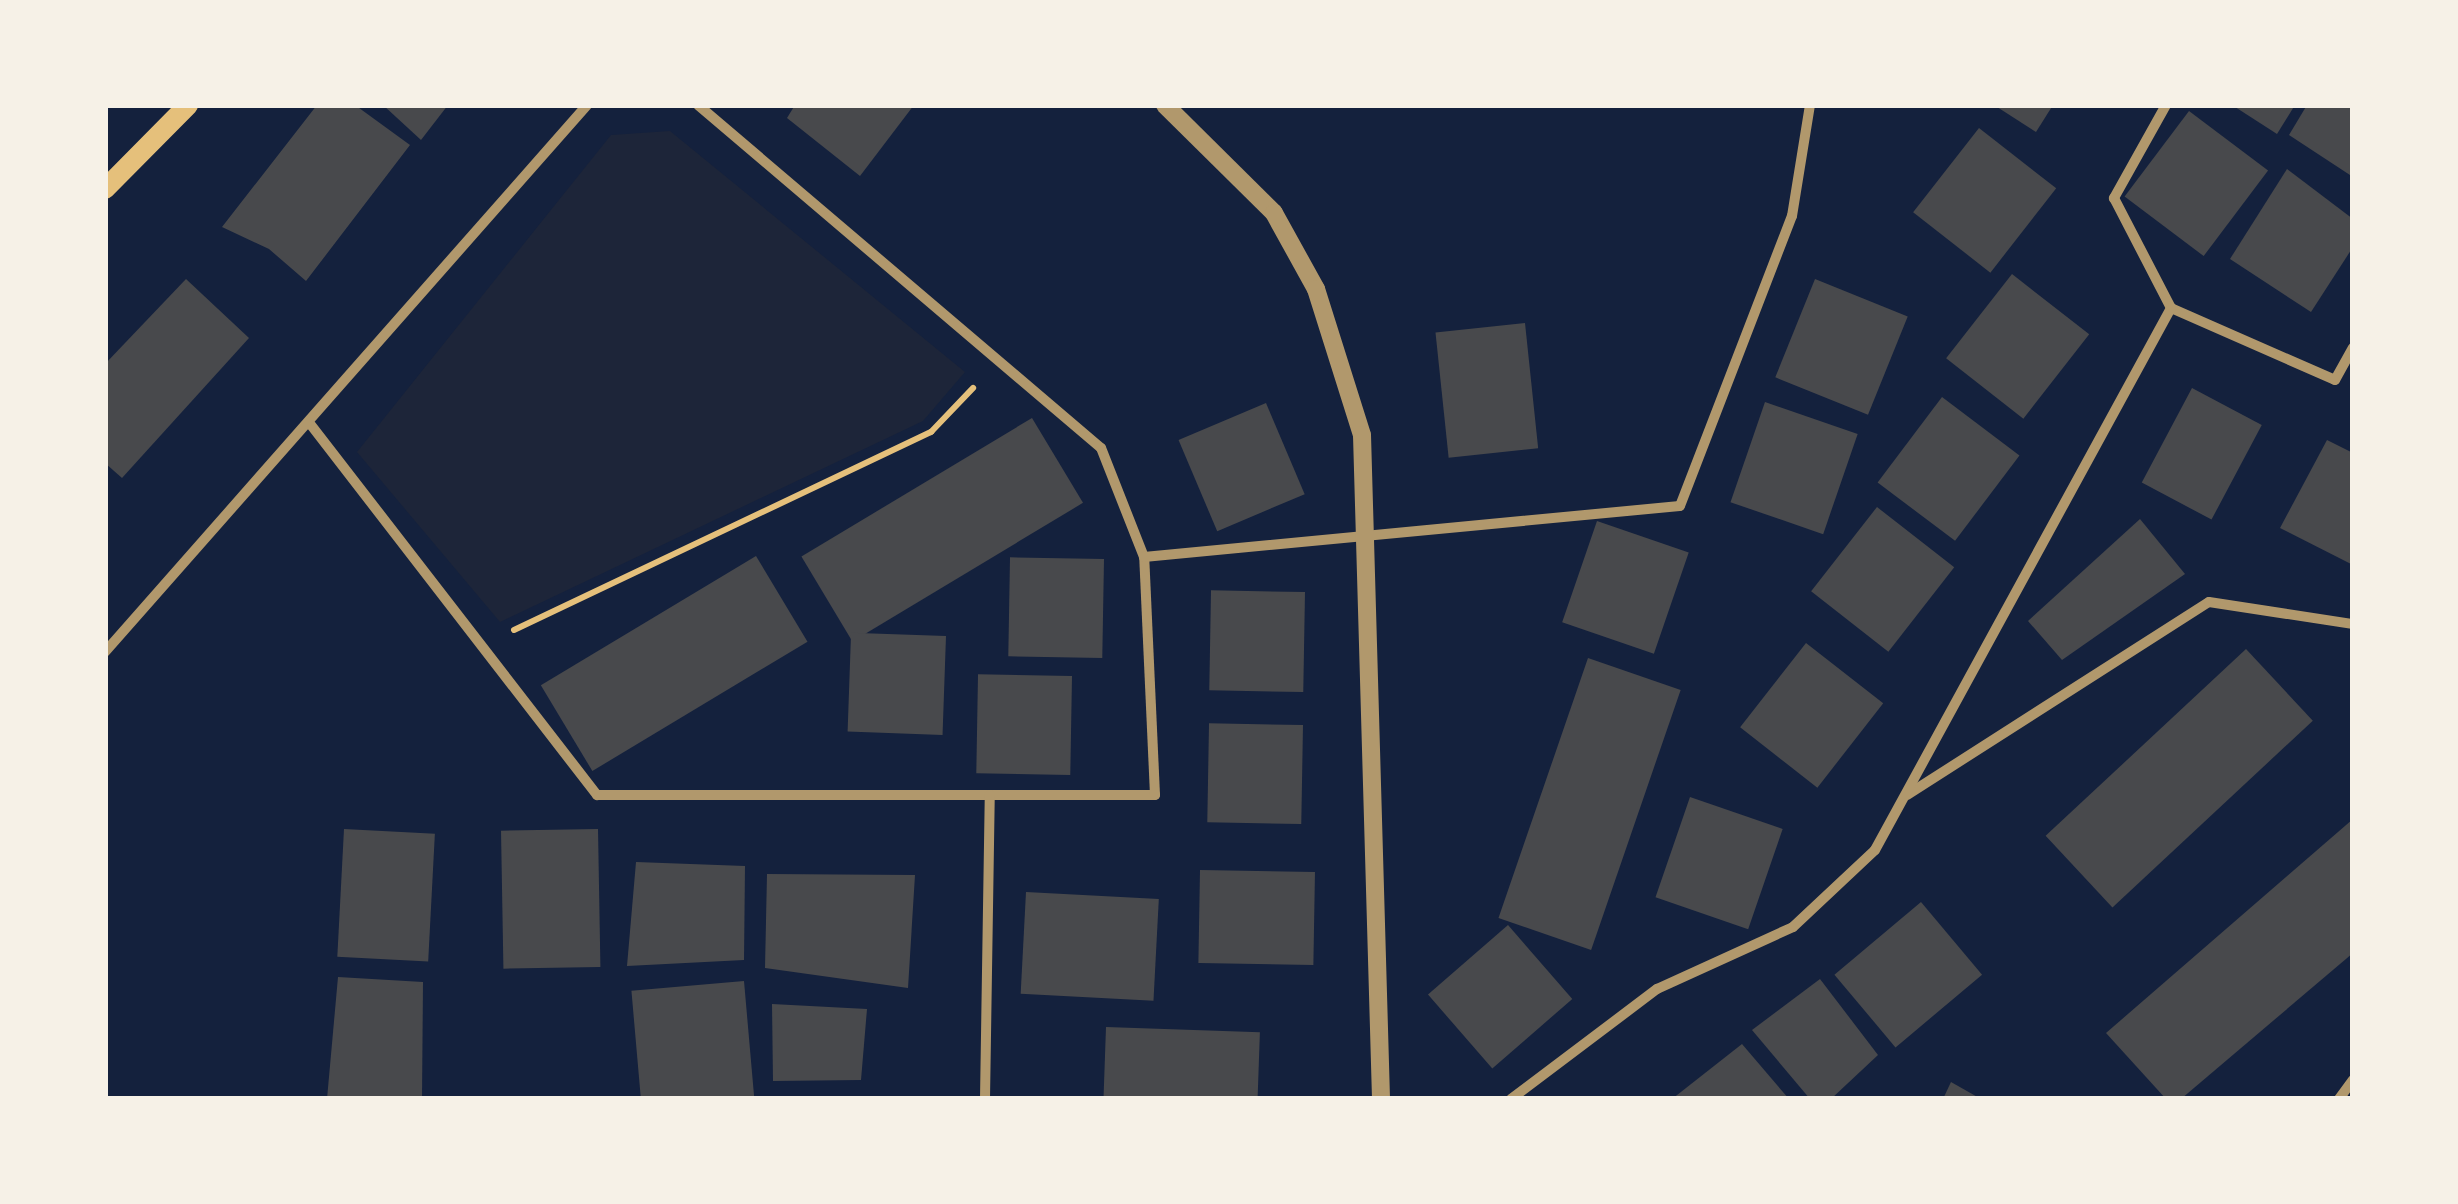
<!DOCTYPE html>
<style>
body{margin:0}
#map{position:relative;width:2458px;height:1204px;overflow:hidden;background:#14213d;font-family:Poppins,sans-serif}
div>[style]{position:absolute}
.green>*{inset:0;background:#1d2539}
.building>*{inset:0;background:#48494c;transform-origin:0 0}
.path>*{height:6px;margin:-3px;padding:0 3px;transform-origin:3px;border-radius:3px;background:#e5c07b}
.minor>*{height:10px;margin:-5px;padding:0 5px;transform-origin:5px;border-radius:5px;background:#b1986c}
.tertiary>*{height:18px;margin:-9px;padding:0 9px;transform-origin:9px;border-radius:9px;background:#b1986c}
.secondary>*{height:20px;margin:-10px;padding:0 10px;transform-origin:10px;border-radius:10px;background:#e5c07b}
span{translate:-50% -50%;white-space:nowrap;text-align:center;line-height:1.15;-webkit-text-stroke:10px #f6f1e7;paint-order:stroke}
.frame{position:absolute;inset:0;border:108px solid #f6f1e7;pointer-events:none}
</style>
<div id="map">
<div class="green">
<i style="clip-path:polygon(670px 131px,965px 372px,923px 421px,500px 622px,357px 452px,611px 135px)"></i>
</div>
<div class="building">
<i style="clip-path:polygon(317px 105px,355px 105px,410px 145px,306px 281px,269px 249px,222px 227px)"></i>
<i style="clip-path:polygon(383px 105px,448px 105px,421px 140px)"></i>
<i style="clip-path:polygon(795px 105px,914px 105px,860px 176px,787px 118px)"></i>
<i style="clip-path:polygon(1994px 105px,2053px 105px,2036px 132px)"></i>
<i style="clip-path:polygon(2232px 105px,2295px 105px,2277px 134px)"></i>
<i style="clip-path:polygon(2307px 105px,2353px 105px,2353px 177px,2289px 135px)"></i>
<i style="left:2189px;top:111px;width:99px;height:107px;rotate:37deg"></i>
<i style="left:1979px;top:128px;width:98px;height:107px;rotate:38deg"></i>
<i style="clip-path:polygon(2287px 169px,2353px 219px,2353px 247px,2311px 312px,2230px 259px)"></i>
<i style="left:2012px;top:274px;width:98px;height:107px;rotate:38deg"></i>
<i style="clip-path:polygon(186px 279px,249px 338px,122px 478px,105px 463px,105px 364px)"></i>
<i style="left:1815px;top:279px;width:100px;height:106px;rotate:22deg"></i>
<i style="left:1525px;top:323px;width:126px;height:90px;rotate:84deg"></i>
<i style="left:2192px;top:388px;width:79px;height:107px;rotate:28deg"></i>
<i style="left:1942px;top:397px;width:97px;height:107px;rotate:37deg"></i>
<i style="left:1765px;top:402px;width:98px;height:106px;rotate:19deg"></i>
<i style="left:1266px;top:403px;width:99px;height:95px;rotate:67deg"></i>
<i style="left:1032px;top:418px;width:99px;height:269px;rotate:59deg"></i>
<i style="clip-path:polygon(2327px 440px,2353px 453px,2353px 565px,2280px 528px)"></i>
<i style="left:1877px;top:507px;width:98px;height:107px;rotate:38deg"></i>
<i style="clip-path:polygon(2140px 519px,2185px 574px,2062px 660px,2028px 621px)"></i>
<i style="left:1597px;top:521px;width:97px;height:107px;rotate:19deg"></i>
<i style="left:756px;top:556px;width:100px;height:251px;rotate:59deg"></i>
<i style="left:1104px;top:559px;width:99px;height:94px;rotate:91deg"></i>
<i style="left:1305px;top:592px;width:100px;height:94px;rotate:91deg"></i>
<i style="left:946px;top:636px;width:99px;height:95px;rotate:92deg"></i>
<i style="left:1806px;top:643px;width:98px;height:107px;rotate:38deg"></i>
<i style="left:2246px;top:649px;width:98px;height:274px;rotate:47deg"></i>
<i style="left:1588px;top:658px;width:98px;height:275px;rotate:19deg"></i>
<i style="left:1072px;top:676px;width:99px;height:94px;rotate:91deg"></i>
<i style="left:1303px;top:725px;width:99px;height:94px;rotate:91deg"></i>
<i style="left:1690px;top:797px;width:98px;height:106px;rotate:19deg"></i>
<i style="clip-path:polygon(2353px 819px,2353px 953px,2181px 1099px,2166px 1099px,2106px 1033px)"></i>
<i style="left:344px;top:829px;width:91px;height:128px;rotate:3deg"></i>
<i style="left:598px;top:829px;width:138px;height:97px;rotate:89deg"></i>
<i style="clip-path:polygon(636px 862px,745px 866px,744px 960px,627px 966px)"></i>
<i style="left:1200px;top:870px;width:115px;height:93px;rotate:1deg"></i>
<i style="clip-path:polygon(767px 874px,915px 875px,908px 988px,765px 968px)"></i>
<i style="left:1026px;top:892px;width:133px;height:102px;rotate:3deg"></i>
<i style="left:1921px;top:902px;width:95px;height:113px;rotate:50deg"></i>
<i style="left:1508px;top:925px;width:98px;height:106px;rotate:49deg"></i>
<i style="clip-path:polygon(338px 977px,423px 982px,422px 1098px,327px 1099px)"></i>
<i style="clip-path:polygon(1820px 979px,1878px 1055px,1831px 1099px,1810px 1099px,1752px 1030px)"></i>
<i style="left:744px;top:981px;width:119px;height:113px;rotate:85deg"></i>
<i style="clip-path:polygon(772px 1004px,867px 1009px,861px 1080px,773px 1081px)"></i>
<i style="left:1106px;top:1027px;width:154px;height:72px;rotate:2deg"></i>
<i style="clip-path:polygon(1742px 1044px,1789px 1099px,1672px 1099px)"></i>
<i style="clip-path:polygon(1951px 1082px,1981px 1099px,1943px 1099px)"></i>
</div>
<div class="path">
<i style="left:514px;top:630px;width:462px;rotate:-25.4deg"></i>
<i style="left:931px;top:432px;width:61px;rotate:-46.3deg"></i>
</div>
<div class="minor">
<i style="left:2166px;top:105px;width:107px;rotate:119.2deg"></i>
<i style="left:2114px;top:198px;width:124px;rotate:62.6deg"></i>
<i style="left:2171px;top:308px;width:179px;rotate:23.7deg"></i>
<i style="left:2335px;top:380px;width:37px;rotate:-61deg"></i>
<i style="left:311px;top:425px;width:468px;rotate:52.3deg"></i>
<i style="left:597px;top:795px;width:558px"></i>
<i style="left:1155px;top:795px;width:238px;rotate:-92.6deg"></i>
<i style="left:1144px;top:557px;width:117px;rotate:-111.5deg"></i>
<i style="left:1101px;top:448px;width:529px;rotate:-139.6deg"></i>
<i style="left:1144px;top:557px;width:538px;rotate:-5.44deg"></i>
<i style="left:1680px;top:506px;width:311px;rotate:-68.9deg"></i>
<i style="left:1792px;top:216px;width:112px;rotate:-80.8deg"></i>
<i style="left:105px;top:652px;width:729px;rotate:-48.61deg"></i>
<i style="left:1907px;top:795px;width:358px;rotate:-32.6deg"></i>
<i style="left:2209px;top:602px;width:146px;rotate:8.7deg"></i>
<i style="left:985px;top:1099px;width:304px;rotate:-89.1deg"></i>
<i style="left:1511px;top:1099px;width:183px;rotate:-37deg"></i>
<i style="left:1657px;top:989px;width:149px;rotate:-24.5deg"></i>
<i style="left:1793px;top:927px;width:112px;rotate:-43.2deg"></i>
<i style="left:1875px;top:850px;width:618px;rotate:-61.36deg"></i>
<i style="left:2339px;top:1099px;width:24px;rotate:-54deg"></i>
</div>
<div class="tertiary">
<i style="left:1165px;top:105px;width:153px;rotate:44.7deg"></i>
<i style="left:1274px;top:213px;width:87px;rotate:61.1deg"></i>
<i style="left:1316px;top:289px;width:153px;rotate:72.5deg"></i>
<i style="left:1362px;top:435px;width:664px;rotate:88.36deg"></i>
</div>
<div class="secondary">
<i style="left:105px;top:189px;width:118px;rotate:-45.3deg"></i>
</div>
<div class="frame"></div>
</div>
